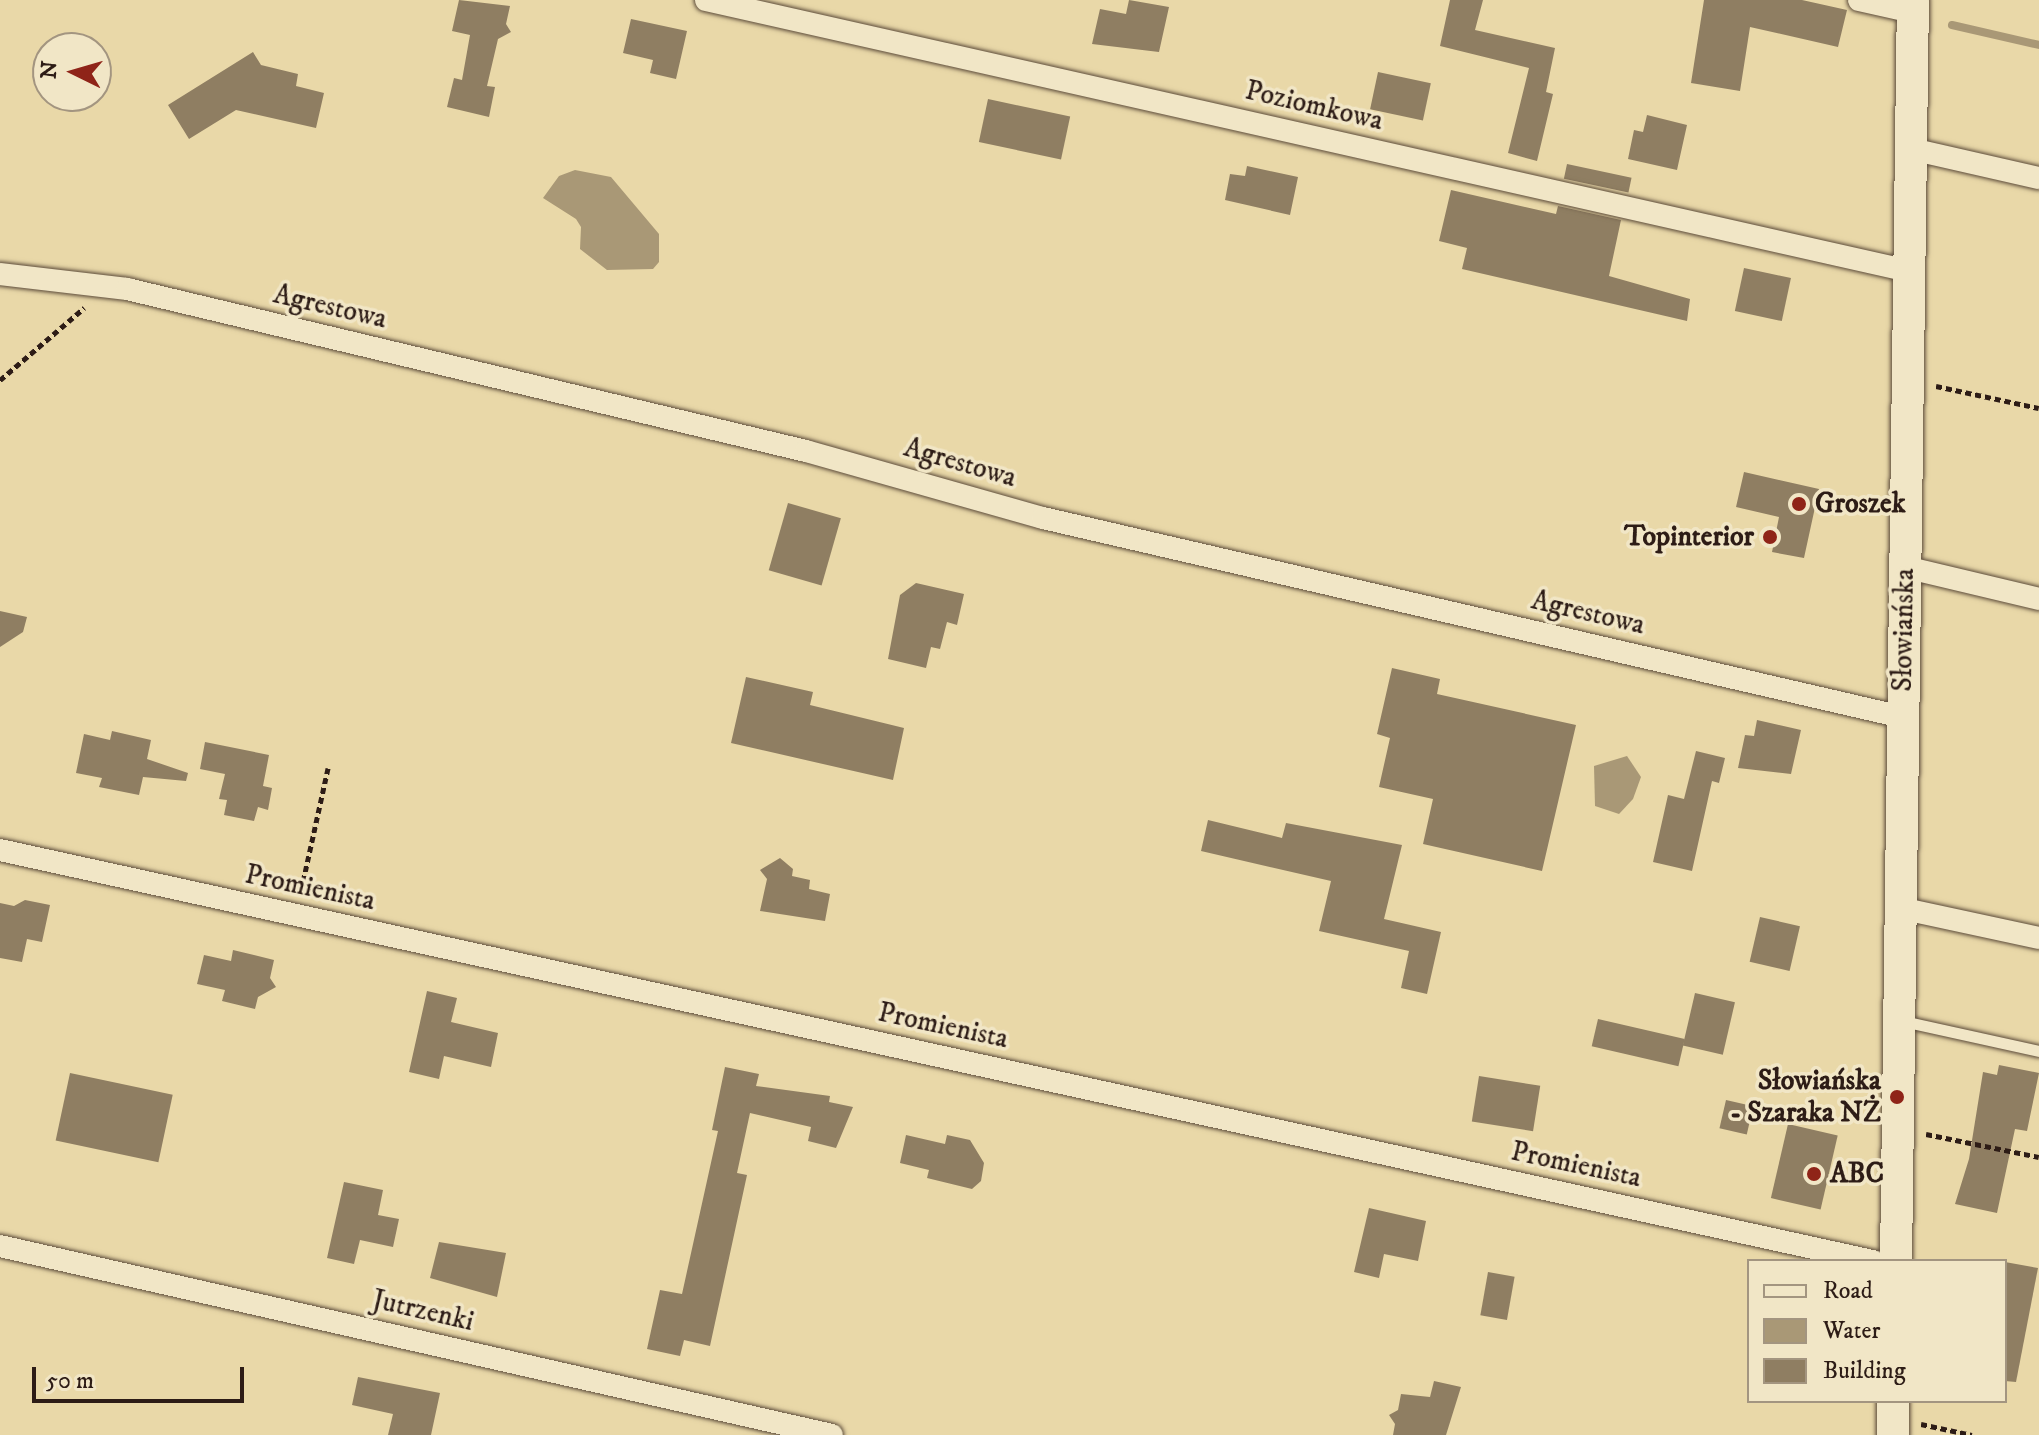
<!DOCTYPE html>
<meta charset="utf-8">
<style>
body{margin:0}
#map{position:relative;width:2039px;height:1435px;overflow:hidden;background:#e9d8a8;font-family:"IM FELL DW Pica",serif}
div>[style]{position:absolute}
.water>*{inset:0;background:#a99876}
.stream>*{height:8px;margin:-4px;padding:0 4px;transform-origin:4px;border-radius:4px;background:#a99876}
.building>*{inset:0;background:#8f7e62;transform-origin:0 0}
.path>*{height:5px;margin-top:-2.5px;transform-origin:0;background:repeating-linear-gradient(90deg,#2d1c16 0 6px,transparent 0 10px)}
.roads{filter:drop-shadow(0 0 2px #5c4b3a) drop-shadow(0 0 2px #5c4b3a)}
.lane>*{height:11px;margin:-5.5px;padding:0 5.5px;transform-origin:5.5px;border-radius:5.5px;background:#f1e6c6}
.street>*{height:22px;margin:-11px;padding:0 11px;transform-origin:11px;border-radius:11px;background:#f1e6c6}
.secondary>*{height:32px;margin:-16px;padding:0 16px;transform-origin:16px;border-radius:16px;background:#f1e6c6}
.dots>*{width:22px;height:22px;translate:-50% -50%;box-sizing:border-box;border:4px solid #f1e6c6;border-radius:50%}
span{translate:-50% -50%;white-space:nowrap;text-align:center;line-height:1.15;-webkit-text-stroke:7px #f1e6c6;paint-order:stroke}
.street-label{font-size:28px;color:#2d1c16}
.poi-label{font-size:28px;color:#2d1c16;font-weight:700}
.left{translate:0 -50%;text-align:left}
.right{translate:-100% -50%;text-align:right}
.legend{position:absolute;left:1747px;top:1259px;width:260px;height:144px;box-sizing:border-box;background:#f1e6c6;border:2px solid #a39580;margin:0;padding:10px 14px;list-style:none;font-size:24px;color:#2d1c16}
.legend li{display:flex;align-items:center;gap:16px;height:40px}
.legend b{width:40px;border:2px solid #a39580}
.north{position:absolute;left:32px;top:32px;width:80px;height:80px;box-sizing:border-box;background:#f1e6c6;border:2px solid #a39580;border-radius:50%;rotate:275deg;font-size:22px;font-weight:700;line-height:32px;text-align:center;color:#2d1c16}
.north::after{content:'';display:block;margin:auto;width:28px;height:36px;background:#8f2418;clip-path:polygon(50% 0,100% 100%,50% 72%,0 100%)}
.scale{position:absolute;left:32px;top:1367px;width:212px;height:36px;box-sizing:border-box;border:4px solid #2d1c16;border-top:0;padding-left:10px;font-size:24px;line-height:28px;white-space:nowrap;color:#2d1c16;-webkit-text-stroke:6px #f1e6c6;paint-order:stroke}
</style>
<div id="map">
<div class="water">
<i style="clip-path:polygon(575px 170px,611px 177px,659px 234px,659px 262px,653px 269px,607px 270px,580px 249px,581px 227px,576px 219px,543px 198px,559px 176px)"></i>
<i style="clip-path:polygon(1627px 756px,1641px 777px,1633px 799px,1619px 814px,1595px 806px,1594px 766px)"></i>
</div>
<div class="stream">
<i style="left:1952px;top:25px;width:89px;rotate:12.9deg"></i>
</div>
<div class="building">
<i style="clip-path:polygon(459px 0,510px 6px,506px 24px,511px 32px,498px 39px,487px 86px,495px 87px,489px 117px,447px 107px,454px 78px,462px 80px,470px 35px,452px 31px)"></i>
<i style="clip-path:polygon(1129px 0,1169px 7px,1159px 52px,1092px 44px,1100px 9px,1126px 14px)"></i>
<i style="clip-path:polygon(1450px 0,1483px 0,1475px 30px,1555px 48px,1546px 92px,1553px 94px,1537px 161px,1508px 153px,1529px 68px,1440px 46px)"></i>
<i style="clip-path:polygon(1704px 0,1802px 0,1847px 10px,1838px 47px,1750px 27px,1740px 91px,1691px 83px)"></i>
<i style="clip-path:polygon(631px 19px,687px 31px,676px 79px,650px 73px,653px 60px,623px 53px)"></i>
<i style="clip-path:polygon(253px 52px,261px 65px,298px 74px,296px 86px,324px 93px,316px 128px,236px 110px,189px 139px,168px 105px)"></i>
<i style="left:1378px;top:72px;width:54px;height:38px;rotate:12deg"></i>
<i style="left:988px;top:99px;width:84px;height:44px;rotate:12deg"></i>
<i style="clip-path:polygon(1647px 115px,1687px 125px,1677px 170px,1628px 159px,1634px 130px,1643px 132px)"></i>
<i style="left:1567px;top:164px;width:66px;height:15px;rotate:12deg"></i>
<i style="clip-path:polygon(1247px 166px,1298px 177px,1290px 215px,1225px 200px,1230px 174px,1245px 176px)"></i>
<i style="clip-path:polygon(1451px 190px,1556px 214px,1558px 206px,1621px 220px,1609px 276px,1690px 299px,1687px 321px,1462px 269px,1467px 248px,1439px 241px)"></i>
<i style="left:1744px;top:268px;width:48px;height:44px;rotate:12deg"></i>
<i style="clip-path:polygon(1744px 472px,1819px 489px,1804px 558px,1772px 552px,1779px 517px,1736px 507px)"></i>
<i style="left:788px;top:503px;width:55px;height:70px;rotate:16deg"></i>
<i style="clip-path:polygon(916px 583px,964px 594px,957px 625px,947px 622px,940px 649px,931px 647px,926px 668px,888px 659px,900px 595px)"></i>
<i style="clip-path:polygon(0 611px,27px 617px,23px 632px,0 647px)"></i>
<i style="clip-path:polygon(1392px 668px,1440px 679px,1437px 694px,1576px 725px,1542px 871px,1423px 844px,1433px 799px,1379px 787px,1390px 738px,1377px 734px)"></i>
<i style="clip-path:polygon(746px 677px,813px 692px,810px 705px,904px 728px,893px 780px,731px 743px)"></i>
<i style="clip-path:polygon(1757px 720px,1801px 730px,1791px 774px,1738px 768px,1745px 735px,1754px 736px)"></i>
<i style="clip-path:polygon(112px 731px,151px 740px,147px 759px,188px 773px,186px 781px,143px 777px,139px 795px,99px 787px,102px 778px,76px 773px,84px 734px,110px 740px)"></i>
<i style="clip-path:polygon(205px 742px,269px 755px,263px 786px,272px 788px,268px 810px,258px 807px,254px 821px,224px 815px,227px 800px,219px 799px,225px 774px,200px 769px)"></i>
<i style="clip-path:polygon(1696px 751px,1725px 758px,1719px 783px,1712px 781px,1692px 871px,1653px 862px,1668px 795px,1684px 799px)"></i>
<i style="clip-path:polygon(1208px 820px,1282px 838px,1286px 823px,1402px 845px,1384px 919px,1441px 932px,1427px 994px,1401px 988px,1409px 951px,1319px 931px,1331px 881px,1201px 851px)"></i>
<i style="clip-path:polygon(780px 858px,793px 869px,792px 876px,810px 880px,809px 889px,830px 894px,825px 921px,760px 911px,767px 879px,760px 870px)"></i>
<i style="clip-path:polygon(25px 900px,50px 905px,42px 942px,27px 939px,22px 962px,0 958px,0 903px,14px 906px)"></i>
<i style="left:1760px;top:917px;width:41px;height:46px;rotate:13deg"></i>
<i style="clip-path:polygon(233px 950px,274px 960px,270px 978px,276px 987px,258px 997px,255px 1009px,222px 1001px,225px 990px,197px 984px,204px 955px,231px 961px)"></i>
<i style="clip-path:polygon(427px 991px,457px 998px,451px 1022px,498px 1033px,491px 1067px,444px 1056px,439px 1079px,409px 1072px)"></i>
<i style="left:1695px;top:993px;width:41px;height:54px;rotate:13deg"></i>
<i style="left:1598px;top:1019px;width:89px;height:28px;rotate:13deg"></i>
<i style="clip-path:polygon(1999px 1065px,2039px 1073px,2027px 1131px,2015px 1129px,1997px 1213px,1955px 1204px,1969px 1159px,1983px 1072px,1997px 1075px)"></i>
<i style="clip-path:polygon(725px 1067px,759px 1074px,756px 1086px,830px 1096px,829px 1102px,853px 1107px,836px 1148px,808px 1141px,811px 1127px,750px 1113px,737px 1173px,747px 1175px,710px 1346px,684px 1340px,680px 1356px,647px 1349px,660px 1290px,682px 1294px,718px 1131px,712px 1130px)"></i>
<i style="left:70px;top:1073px;width:105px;height:69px;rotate:12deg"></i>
<i style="left:1479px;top:1076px;width:62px;height:46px;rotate:9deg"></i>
<i style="left:1726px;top:1100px;width:28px;height:29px;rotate:13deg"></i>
<i style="left:1788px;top:1124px;width:51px;height:76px;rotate:13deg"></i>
<i style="clip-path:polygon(906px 1135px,945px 1144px,947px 1135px,970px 1140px,984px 1163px,981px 1181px,972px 1189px,927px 1178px,929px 1170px,900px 1163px)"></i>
<i style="clip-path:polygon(344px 1182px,383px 1190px,378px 1215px,399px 1219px,393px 1247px,360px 1240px,354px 1264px,327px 1258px)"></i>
<i style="clip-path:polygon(1369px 1208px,1426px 1221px,1418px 1261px,1384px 1254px,1379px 1278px,1354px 1272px)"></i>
<i style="clip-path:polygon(439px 1242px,506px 1253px,497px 1297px,430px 1278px)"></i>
<i style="clip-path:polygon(2005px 1262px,2038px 1268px,2016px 1382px,2005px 1381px)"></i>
<i style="left:1488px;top:1272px;width:27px;height:44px;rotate:10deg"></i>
<i style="clip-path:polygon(358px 1377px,440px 1393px,431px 1435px,388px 1435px,393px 1414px,352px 1405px)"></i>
<i style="clip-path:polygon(1434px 1381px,1461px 1387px,1446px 1435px,1393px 1435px,1395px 1424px,1389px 1415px,1398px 1410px,1401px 1394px,1430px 1397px)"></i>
</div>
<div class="path">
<i style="left:0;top:380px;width:111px;rotate:-40.6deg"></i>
<i style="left:1936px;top:386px;width:105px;rotate:12.1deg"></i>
<i style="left:301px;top:891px;width:126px;rotate:-77.6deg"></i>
<i style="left:1926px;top:1134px;width:115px;rotate:11.5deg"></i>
<i style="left:1921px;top:1424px;width:52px;rotate:12.2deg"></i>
</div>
<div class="roads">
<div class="lane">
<i style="left:1903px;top:1021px;width:139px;rotate:12.4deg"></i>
</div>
<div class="street">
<i style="left:706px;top:0;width:1233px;rotate:12.7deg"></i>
<i style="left:1859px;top:0;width:55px;rotate:12.5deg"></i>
<i style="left:1911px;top:149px;width:131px;rotate:12.8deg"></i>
<i style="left:0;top:274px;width:128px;rotate:6.7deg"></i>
<i style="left:127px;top:289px;width:698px;rotate:13.42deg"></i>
<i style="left:806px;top:451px;width:246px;rotate:15.8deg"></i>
<i style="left:1043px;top:518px;width:882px;rotate:13.04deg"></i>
<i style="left:1905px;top:567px;width:138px;rotate:13.4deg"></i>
<i style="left:0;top:850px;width:1918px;rotate:12.38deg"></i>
<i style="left:1900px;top:908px;width:142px;rotate:12.2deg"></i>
<i style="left:0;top:1246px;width:853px;rotate:12.8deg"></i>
</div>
<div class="secondary">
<i style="left:1896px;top:1261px;width:1261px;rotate:-89.23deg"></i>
<i style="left:1893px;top:1435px;width:34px;rotate:-90deg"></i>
</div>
</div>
<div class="dots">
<i style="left:1799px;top:504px;background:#8f2418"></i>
<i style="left:1770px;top:537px;background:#8f2418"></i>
<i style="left:1897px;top:1097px;background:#8f2418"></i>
<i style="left:1814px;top:1174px;background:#8f2418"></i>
</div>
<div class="street-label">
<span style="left:1314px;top:106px;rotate:13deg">Poziomkowa</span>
<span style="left:330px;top:307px;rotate:13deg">Agrestowa</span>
<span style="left:960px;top:463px;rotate:16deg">Agrestowa</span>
<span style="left:1588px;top:613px;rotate:13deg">Agrestowa</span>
<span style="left:1904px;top:630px;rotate:-89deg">Słowiańska</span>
<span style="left:310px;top:888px;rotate:12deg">Promienista</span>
<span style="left:943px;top:1026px;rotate:12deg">Promienista</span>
<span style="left:1576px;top:1165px;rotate:12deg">Promienista</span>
<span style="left:423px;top:1311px;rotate:13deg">Jutrzenki</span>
</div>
<div class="poi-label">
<span class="left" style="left:1815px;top:504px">Groszek</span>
<span class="right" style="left:1754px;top:537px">Topinterior</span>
<span class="right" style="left:1881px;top:1097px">Słowiańska<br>- Szaraka NŻ</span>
<span class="left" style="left:1830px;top:1174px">ABC</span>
</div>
<ul class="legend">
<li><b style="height:10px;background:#f1e6c6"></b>Road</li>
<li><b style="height:22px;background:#a99876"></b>Water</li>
<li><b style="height:22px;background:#8f7e62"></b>Building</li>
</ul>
<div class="north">N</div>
<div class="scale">50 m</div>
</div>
